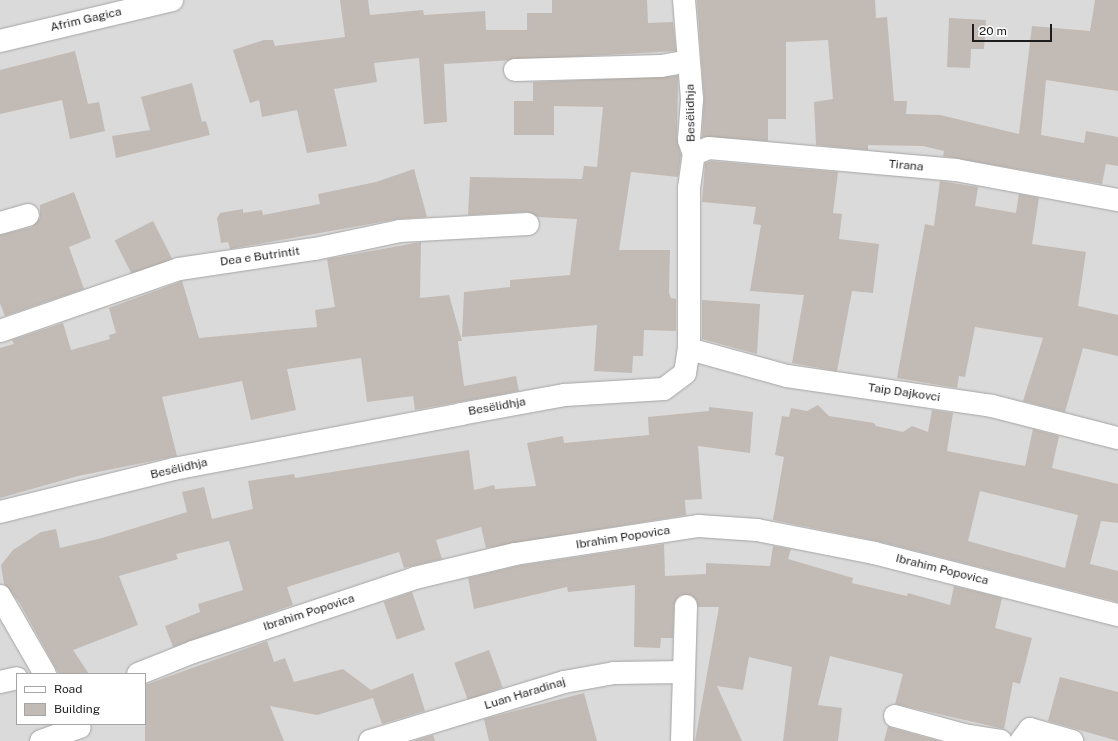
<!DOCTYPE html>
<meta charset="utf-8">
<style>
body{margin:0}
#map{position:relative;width:1118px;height:741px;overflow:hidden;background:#eeebe4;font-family:"Public Sans",sans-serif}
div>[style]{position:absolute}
.residential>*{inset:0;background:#dbdada}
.building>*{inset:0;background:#c2bab4;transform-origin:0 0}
.roads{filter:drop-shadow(0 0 1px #a4a4a4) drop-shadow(0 0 1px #a4a4a4)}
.minor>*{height:22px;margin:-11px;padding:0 11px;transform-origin:11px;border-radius:11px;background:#fff}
span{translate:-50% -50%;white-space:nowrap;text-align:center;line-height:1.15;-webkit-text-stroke:3px #fff;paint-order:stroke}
.street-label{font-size:12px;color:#1d1d1d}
.legend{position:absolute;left:16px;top:673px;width:130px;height:52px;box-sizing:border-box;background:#fff;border:1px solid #a5a5a5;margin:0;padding:5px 7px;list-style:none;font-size:12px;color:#1d1d1d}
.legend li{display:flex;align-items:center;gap:8px;height:20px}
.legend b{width:20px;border:1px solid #a5a5a5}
.scale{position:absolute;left:972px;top:24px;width:80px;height:18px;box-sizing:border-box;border:2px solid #1d1d1d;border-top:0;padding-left:5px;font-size:12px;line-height:14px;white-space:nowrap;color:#1d1d1d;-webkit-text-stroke:3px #fff;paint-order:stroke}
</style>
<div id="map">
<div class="residential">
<i style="clip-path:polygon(evenodd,0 0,1118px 0,1118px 741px,0 741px,0 0,17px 674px,145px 674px,145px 724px,17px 724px,17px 674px)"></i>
</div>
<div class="building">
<i style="clip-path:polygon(340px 0,368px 0,370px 15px,423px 10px,424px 15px,485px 11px,486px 30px,527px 30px,527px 13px,552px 13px,552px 0,647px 0,648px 23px,673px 22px,676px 51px,444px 64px,447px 122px,424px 124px,419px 58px,374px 63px,377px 82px,334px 89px,347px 146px,307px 153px,297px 110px,262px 117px,259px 100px,250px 103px,233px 50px,264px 40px,273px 40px,275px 46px,345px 37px)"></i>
<i style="clip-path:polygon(697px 0,875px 0,876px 18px,887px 17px,894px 101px,907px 101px,906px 114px,940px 115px,1019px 134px,1032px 26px,1090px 31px,1095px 0,1118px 0,1118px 91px,1046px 80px,1041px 135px,1084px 143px,1086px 131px,1118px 137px,1118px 166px,1106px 164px,1102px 184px,943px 156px,944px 151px,923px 146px,868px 145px,868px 150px,816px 145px,814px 102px,833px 99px,828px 40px,786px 42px,786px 119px,768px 119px,768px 141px,702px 137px,704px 98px)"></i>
<i style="clip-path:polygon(949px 18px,986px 20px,984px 49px,971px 49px,970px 68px,947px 67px)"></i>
<i style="clip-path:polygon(75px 51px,88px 104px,99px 102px,105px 131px,70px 139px,62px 100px,0 114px,0 70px)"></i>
<i style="clip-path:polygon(678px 76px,677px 139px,681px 155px,678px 177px,631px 172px,619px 250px,670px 250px,669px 293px,671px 298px,676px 299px,676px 331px,644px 330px,643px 356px,633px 356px,632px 373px,594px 371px,597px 325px,462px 337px,464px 292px,510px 287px,510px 280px,570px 275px,577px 219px,538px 217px,527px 212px,468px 215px,470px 177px,582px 179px,584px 166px,597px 167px,603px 107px,554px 106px,554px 135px,514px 135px,514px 101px,533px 101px,533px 82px)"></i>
<i style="clip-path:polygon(192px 83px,202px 122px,206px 121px,210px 135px,116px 158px,112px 136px,150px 130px,141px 97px)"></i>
<i style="clip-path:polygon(711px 161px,838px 172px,833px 213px,842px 214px,839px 239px,879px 244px,873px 293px,852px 291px,837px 371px,792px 363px,804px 295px,750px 291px,761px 225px,753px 224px,756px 207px,702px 202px,705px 163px)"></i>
<i style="clip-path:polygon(414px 169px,427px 217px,398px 219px,230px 249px,228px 242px,221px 243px,217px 218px,220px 213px,243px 209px,243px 213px,262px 210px,263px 215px,320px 204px,318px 194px,376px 182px)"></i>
<i style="clip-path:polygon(940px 181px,978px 187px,975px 206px,1016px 213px,1019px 194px,1039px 198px,1032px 244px,1086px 252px,1078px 306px,1118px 315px,1118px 356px,1083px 348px,1065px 412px,1023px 401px,1043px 338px,975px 327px,965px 377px,959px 376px,957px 388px,897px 378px,925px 224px,934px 226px)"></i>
<i style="clip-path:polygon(74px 192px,91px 238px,69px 247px,84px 289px,5px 316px,0 303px,0 235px,32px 227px,40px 218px,40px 205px)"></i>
<i style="left:153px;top:221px;width:42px;height:43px;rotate:63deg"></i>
<i style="clip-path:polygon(421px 242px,420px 298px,449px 295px,462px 341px,458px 341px,464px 386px,516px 376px,519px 391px,415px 410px,413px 396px,367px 402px,361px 358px,287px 369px,296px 410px,251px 420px,242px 381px,162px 397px,177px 456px,78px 476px,0 498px,0 348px,14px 344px,12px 340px,63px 323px,71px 350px,110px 339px,109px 335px,116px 333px,109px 308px,182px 281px,199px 338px,317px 327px,315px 310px,335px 307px,327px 259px)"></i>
<i style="clip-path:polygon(702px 300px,760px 304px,757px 354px,702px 339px)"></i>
<i style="clip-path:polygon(evenodd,818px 405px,829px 416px,874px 423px,876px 426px,903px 432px,912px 426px,928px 432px,932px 410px,953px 413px,947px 451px,1025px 466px,1033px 429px,1059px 436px,1052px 468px,1118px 484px,1118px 523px,1101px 521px,1090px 564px,1118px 571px,1118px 602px,877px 541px,773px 520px,784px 457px,775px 455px,782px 416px,789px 417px,791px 408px,807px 411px,818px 405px,980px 491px,1078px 515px,1065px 568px,968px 541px,980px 491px)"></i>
<i style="clip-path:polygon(709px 407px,753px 412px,750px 453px,698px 446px,702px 499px,685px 500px,686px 515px,486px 548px,481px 527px,436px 540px,442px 559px,404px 568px,399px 552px,287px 587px,293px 605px,173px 647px,165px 626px,200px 612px,198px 604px,243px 590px,229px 541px,176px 554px,178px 559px,119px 576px,138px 625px,73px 650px,89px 674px,59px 674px,19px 602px,4px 584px,1px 565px,13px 550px,41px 532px,56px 529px,60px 548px,102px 538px,187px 512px,182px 492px,204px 487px,212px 519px,253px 509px,248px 481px,294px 474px,295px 478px,469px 450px,474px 490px,494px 485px,495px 489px,536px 486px,527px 443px,563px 436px,564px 443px,649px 435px,648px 417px,709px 411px)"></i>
<i style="clip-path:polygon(664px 544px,665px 576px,706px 574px,706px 563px,770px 566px,773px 546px,791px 549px,788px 559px,853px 578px,852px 583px,907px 596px,908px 593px,950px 605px,954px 586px,1002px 598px,995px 628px,1032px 638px,1020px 684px,1013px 682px,1004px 729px,895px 704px,903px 674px,830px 656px,818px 705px,842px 708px,838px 741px,783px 741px,792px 667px,749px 657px,743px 690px,717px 686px,742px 741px,695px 741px,719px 607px,698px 607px,692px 595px,680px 595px,674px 605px,673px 638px,661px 638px,660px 648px,634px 647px,635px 585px,568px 592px,567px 587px,474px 609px,468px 578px,517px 566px)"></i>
<i style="left:412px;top:592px;width:40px;height:30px;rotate:71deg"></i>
<i style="clip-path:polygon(267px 641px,274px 662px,285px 658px,294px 682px,343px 669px,371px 690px,413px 673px,425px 711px,382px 724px,373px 698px,317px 715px,270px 706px,284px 741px,145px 741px,145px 685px)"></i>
<i style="left:489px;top:650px;width:40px;height:37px;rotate:70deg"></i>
<i style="clip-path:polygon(1060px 677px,1118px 692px,1118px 741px,1048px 721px)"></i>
<i style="clip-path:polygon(584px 693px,597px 741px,489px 741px,484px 719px)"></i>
<i style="clip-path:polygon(888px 726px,892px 728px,939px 741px,884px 741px)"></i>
<i style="clip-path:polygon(433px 735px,435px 741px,413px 741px)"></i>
</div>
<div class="roads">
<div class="minor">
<i style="left:0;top:41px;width:177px;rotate:-13.4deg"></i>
<i style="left:515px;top:70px;width:146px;rotate:-1.6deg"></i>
<i style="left:661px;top:66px;width:27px;rotate:-10deg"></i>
<i style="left:694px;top:154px;width:16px;rotate:-22deg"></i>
<i style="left:709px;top:148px;width:248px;rotate:5.1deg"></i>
<i style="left:956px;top:170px;width:165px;rotate:10.5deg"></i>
<i style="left:0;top:223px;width:29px;rotate:-16deg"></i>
<i style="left:0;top:331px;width:189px;rotate:-19.1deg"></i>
<i style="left:179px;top:269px;width:137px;rotate:-8.4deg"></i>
<i style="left:315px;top:249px;width:87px;rotate:-12deg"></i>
<i style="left:400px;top:231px;width:128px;rotate:-3.1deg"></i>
<i style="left:689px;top:349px;width:102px;rotate:15.4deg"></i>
<i style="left:787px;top:376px;width:207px;rotate:8.3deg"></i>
<i style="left:992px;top:406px;width:130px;rotate:14.3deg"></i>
<i style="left:0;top:512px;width:179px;rotate:-13.9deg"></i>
<i style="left:174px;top:469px;width:292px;rotate:-10.8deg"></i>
<i style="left:461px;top:414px;width:106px;rotate:-10.4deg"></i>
<i style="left:565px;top:395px;width:99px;rotate:-3.5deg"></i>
<i style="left:664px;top:389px;width:26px;rotate:-37deg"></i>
<i style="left:685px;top:373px;width:24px;rotate:-81deg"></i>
<i style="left:689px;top:349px;width:161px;rotate:-90deg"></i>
<i style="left:689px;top:188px;width:34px;rotate:-82deg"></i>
<i style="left:694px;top:154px;width:15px;rotate:-110deg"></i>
<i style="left:689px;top:140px;width:41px;rotate:-85.8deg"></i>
<i style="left:692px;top:99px;width:99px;rotate:-94.6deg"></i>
<i style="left:0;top:596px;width:90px;rotate:60deg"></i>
<i style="left:138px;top:674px;width:59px;rotate:-21.8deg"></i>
<i style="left:193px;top:652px;width:234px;rotate:-18.4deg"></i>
<i style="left:415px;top:578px;width:103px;rotate:-13.5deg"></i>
<i style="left:515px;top:554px;width:186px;rotate:-8.7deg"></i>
<i style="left:699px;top:526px;width:58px;rotate:3.9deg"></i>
<i style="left:757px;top:530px;width:119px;rotate:11.1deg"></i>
<i style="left:874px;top:553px;width:252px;rotate:14.3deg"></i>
<i style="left:0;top:682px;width:17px;rotate:-13deg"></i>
<i style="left:895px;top:716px;width:72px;rotate:15.4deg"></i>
<i style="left:964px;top:735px;width:37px;rotate:9deg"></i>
<i style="left:41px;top:741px;width:41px;rotate:-19.7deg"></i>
<i style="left:370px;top:741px;width:203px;rotate:-16.9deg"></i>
<i style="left:564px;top:682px;width:51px;rotate:-10.2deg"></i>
<i style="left:614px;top:673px;width:69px;rotate:-0.8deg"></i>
<i style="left:682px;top:741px;width:135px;rotate:-88.3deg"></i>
<i style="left:1021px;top:741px;width:15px;rotate:-53deg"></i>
<i style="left:1030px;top:729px;width:44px;rotate:15.9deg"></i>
</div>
</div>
<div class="street-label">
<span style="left:86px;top:20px;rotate:-13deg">Afrim Gagica</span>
<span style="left:691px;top:113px;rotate:-91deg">Besëlidhja</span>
<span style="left:906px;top:166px;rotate:5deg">Tirana</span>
<span style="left:260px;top:257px;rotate:-8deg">Dea e Butrintit</span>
<span style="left:904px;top:393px;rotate:8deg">Taip Dajkovci</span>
<span style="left:497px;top:407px;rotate:-10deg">Besëlidhja</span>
<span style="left:179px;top:469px;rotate:-13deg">Besëlidhja</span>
<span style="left:623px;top:538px;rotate:-9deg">Ibrahim Popovica</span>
<span style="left:942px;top:570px;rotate:14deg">Ibrahim Popovica</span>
<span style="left:309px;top:613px;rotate:-18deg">Ibrahim Popovica</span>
<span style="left:525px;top:694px;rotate:-17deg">Luan Haradinaj</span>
</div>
<ul class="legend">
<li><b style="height:5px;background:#fff"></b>Road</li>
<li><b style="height:11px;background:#c2bab4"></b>Building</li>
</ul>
<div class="scale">20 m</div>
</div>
